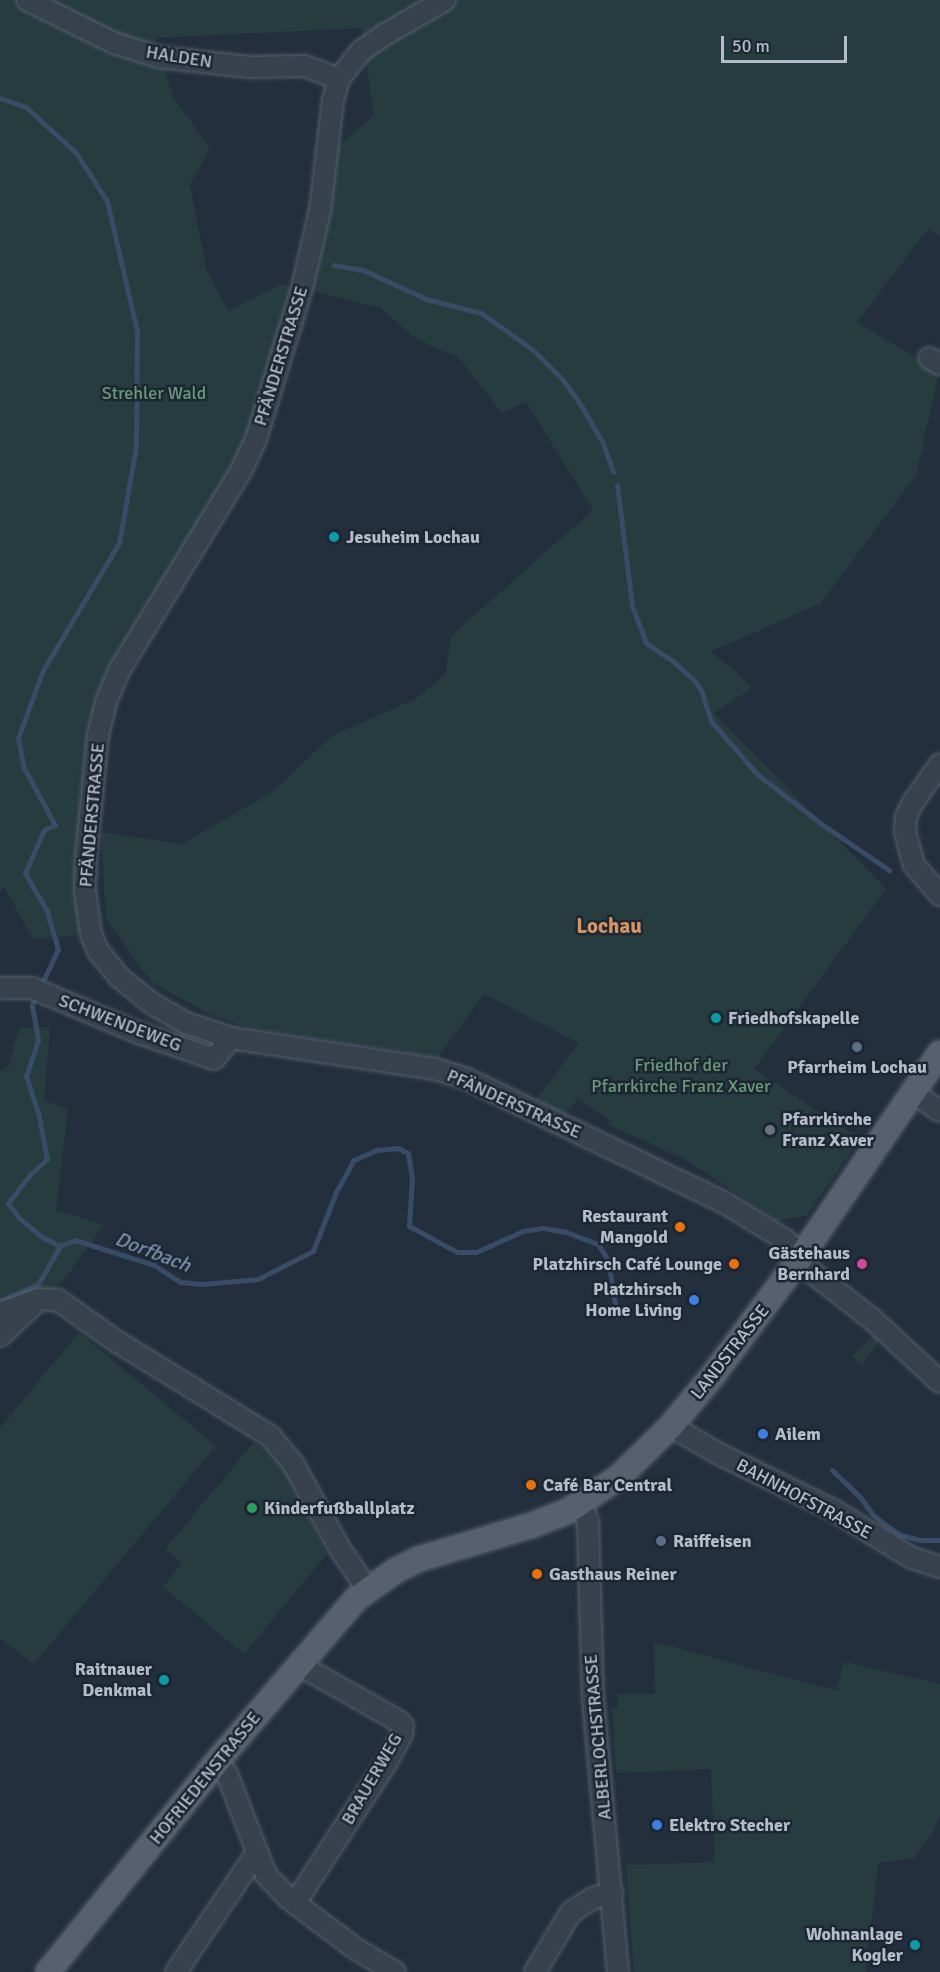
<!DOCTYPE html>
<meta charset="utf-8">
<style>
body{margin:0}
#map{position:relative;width:940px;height:1972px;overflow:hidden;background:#242f3e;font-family:Signika,sans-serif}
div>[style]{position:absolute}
.green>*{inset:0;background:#263c3f}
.stream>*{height:5px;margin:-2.5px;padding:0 2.5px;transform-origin:2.5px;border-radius:2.5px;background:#394c67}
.roads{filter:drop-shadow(0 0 2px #565f6c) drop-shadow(0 0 2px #565f6c)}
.minor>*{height:20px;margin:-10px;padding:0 10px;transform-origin:10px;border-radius:10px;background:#38414e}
.major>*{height:24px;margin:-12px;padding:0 12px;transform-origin:12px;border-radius:12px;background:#56606e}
.dots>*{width:16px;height:16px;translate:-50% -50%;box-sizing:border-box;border:3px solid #1d2633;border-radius:50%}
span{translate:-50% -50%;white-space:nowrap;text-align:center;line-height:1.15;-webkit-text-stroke:5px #1d2633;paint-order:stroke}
.street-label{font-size:18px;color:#b4bcc9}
.park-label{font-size:18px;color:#6b9a76}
.poi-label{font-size:18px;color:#b4bcc9;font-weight:700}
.left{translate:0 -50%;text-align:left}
.right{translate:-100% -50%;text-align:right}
.water-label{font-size:20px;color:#7c92b1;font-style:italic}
.quarter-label{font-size:21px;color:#d59563;font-weight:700}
.scale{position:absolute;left:721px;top:36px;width:126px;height:27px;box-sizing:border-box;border:3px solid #b4bcc9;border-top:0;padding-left:8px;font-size:18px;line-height:21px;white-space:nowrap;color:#b4bcc9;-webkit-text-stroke:4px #1d2633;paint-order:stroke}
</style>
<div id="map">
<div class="green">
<i style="clip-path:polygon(evenodd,0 0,940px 0,940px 237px,928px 229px,857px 322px,939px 372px,916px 475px,821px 603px,710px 652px,736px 671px,752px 688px,714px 713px,886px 889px,754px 1069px,860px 1139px,807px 1215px,778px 1221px,683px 1158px,608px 1125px,609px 1119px,577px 1099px,565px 1115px,536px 1099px,579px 1043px,484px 994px,438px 1057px,250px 1028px,211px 1015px,151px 982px,106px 919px,101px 832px,182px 844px,274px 791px,333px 735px,416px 699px,446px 673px,451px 636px,593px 510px,526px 402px,502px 413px,459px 358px,416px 339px,381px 308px,302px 288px,256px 439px,171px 583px,98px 735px,91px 934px,33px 939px,4px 887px,0 891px,0 0,361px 28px,374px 116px,328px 154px,302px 288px,280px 285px,228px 311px,207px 271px,190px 185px,210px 148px,173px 97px,155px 38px,361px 28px)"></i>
<i style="clip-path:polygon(50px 1027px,44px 1100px,68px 1109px,56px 1210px,104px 1225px,62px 1282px,0 1320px,0 1071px,9px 1066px,19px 1028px)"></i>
<i style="clip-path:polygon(878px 1330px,883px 1335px,862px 1365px,852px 1357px)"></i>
<i style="clip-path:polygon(79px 1332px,216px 1446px,33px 1665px,0 1638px,0 1428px)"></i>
<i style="clip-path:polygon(254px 1442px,284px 1466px,327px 1554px,244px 1654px,163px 1587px,182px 1563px,165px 1549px)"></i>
<i style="clip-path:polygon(654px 1642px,837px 1691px,844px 1662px,940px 1684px,940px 1815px,933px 1832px,915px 1858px,878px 1863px,866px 1972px,634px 1972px,626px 1865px,715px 1862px,711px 1769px,616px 1773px,612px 1709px,618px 1708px,618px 1694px,655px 1694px)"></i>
</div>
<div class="stream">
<i style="left:0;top:98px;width:28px;rotate:19deg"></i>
<i style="left:26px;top:107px;width:68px;rotate:42.6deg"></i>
<i style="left:76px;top:153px;width:57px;rotate:57.1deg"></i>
<i style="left:107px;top:201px;width:133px;rotate:77deg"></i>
<i style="left:137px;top:331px;width:115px;rotate:90.5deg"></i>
<i style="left:136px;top:446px;width:98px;rotate:99.9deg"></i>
<i style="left:119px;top:543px;width:148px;rotate:120.9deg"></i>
<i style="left:43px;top:670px;width:72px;rotate:110.2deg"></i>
<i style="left:18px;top:738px;width:31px;rotate:79deg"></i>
<i style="left:24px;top:768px;width:65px;rotate:61.5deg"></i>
<i style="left:55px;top:825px;width:12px;rotate:156deg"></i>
<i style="left:44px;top:830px;width:47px;rotate:113.8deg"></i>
<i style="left:25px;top:873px;width:44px;rotate:59.9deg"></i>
<i style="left:47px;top:911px;width:40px;rotate:74deg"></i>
<i style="left:58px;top:949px;width:62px;rotate:114.9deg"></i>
<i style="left:32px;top:1005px;width:36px;rotate:80deg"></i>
<i style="left:38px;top:1040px;width:38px;rotate:108deg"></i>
<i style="left:26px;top:1076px;width:38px;rotate:72deg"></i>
<i style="left:38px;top:1112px;width:48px;rotate:79.2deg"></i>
<i style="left:47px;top:1159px;width:25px;rotate:137deg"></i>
<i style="left:29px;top:1176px;width:34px;rotate:128deg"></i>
<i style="left:8px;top:1203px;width:17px;rotate:54deg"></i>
<i style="left:18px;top:1217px;width:31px;rotate:40deg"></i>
<i style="left:42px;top:1237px;width:20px;rotate:27deg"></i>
<i style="left:334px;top:265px;width:29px;rotate:10deg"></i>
<i style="left:363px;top:270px;width:69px;rotate:24.7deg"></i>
<i style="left:426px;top:299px;width:57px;rotate:14.3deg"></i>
<i style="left:481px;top:313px;width:64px;rotate:35.4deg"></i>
<i style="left:533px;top:350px;width:41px;rotate:45deg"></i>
<i style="left:562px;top:379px;width:34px;rotate:54deg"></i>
<i style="left:582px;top:407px;width:39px;rotate:60deg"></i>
<i style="left:602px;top:441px;width:33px;rotate:70deg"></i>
<i style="left:617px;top:485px;width:122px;rotate:82.9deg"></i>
<i style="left:632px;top:606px;width:40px;rotate:69deg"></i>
<i style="left:646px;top:643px;width:34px;rotate:34deg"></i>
<i style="left:674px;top:662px;width:27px;rotate:42deg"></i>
<i style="left:694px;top:680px;width:12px;rotate:55deg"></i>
<i style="left:701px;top:690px;width:33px;rotate:72deg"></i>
<i style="left:711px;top:721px;width:72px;rotate:49deg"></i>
<i style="left:758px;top:775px;width:82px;rotate:37.6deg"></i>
<i style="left:823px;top:825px;width:80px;rotate:34.3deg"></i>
<i style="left:0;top:1301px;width:42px;rotate:-24.1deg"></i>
<i style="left:38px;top:1284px;width:44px;rotate:-59.9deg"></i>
<i style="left:60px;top:1246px;width:16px;rotate:-22deg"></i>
<i style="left:75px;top:1240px;width:83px;rotate:17.6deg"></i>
<i style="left:154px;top:1265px;width:31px;rotate:33deg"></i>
<i style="left:180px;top:1282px;width:22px;rotate:5deg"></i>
<i style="left:202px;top:1284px;width:56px;rotate:-5.1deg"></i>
<i style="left:258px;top:1279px;width:62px;rotate:-27deg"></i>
<i style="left:313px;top:1251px;width:63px;rotate:-68.7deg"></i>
<i style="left:336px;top:1192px;width:37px;rotate:-61deg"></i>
<i style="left:354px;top:1160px;width:24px;rotate:-24deg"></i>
<i style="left:376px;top:1150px;width:22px;rotate:-5deg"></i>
<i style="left:398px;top:1148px;width:11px;rotate:27deg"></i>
<i style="left:408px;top:1153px;width:24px;rotate:81deg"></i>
<i style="left:412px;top:1177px;width:49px;rotate:93.5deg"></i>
<i style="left:409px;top:1226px;width:55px;rotate:28.4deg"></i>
<i style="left:457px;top:1252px;width:19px"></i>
<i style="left:476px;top:1252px;width:51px;rotate:-24.1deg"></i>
<i style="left:523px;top:1231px;width:20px;rotate:-9deg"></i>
<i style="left:543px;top:1228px;width:23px;rotate:10deg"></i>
<i style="left:566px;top:1232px;width:34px;rotate:21deg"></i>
<i style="left:598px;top:1244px;width:19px;rotate:58deg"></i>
<i style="left:608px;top:1260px;width:57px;rotate:80.9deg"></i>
<i style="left:832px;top:1470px;width:39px;rotate:44deg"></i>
<i style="left:860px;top:1497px;width:22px;rotate:54deg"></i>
<i style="left:873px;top:1515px;width:18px;rotate:38deg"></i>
<i style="left:887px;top:1526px;width:17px;rotate:33deg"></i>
<i style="left:901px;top:1535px;width:20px;rotate:15deg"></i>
<i style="left:920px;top:1540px;width:20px"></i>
</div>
<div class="roads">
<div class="minor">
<i style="left:27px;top:0;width:97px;rotate:26.3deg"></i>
<i style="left:114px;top:43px;width:47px;rotate:17.3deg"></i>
<i style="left:159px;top:57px;width:90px;rotate:6.4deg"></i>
<i style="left:248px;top:67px;width:57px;rotate:-1deg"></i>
<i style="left:305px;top:66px;width:36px;rotate:21deg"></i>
<i style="left:445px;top:0;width:70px;rotate:150.2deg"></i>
<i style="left:384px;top:35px;width:29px;rotate:145deg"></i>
<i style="left:360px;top:52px;width:34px;rotate:128deg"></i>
<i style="left:339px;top:79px;width:22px;rotate:106deg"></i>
<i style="left:333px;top:100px;width:111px;rotate:96.7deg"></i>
<i style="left:320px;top:210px;width:80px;rotate:103deg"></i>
<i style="left:302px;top:288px;width:158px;rotate:106.9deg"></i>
<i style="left:256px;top:439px;width:35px;rotate:115deg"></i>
<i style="left:241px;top:471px;width:232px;rotate:121.4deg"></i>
<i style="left:120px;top:669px;width:33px;rotate:113deg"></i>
<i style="left:107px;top:699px;width:37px;rotate:104deg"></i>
<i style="left:98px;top:735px;width:123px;rotate:95.6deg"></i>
<i style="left:86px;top:857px;width:34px;rotate:92deg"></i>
<i style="left:85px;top:891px;width:43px;rotate:82.1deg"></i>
<i style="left:91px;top:934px;width:18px;rotate:68deg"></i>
<i style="left:98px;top:951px;width:33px;rotate:51deg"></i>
<i style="left:119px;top:977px;width:41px;rotate:39.1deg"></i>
<i style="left:151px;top:1003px;width:40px;rotate:29.7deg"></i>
<i style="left:186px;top:1023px;width:47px;rotate:18.4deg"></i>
<i style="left:231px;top:1038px;width:206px;rotate:8.6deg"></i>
<i style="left:435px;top:1069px;width:34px;rotate:17deg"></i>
<i style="left:467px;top:1079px;width:286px;rotate:25.7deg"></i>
<i style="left:725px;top:1203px;width:69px;rotate:31.4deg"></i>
<i style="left:784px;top:1239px;width:15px;rotate:42deg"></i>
<i style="left:795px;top:1249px;width:19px;rotate:62deg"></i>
<i style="left:804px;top:1266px;width:88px;rotate:38deg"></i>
<i style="left:873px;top:1320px;width:91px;rotate:42.8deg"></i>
<i style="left:929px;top:358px;width:13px;rotate:29deg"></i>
<i style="left:940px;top:764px;width:49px;rotate:125deg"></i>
<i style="left:912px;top:804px;width:14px;rotate:115deg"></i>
<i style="left:906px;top:817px;width:15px;rotate:94deg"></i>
<i style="left:905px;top:832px;width:34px;rotate:75deg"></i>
<i style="left:914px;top:865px;width:40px;rotate:49deg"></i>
<i style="left:0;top:988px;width:32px"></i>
<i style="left:32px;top:988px;width:116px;rotate:22.8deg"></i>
<i style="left:139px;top:1033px;width:79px;rotate:19.1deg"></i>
<i style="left:214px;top:1059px;width:27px;rotate:-51deg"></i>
<i style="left:913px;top:1093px;width:32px;rotate:34deg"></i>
<i style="left:0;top:1313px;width:41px;rotate:-19.7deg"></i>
<i style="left:39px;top:1299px;width:19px;rotate:3deg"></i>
<i style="left:58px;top:1300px;width:67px;rotate:35.3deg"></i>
<i style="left:113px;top:1339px;width:185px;rotate:31.7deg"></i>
<i style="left:270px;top:1436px;width:38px;rotate:50deg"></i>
<i style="left:294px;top:1465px;width:96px;rotate:61.3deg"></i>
<i style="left:340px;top:1549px;width:50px;rotate:55.7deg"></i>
<i style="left:0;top:1336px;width:45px;rotate:-43.2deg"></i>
<i style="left:671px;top:1426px;width:53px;rotate:30.4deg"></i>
<i style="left:717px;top:1453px;width:131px;rotate:26.2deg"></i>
<i style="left:835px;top:1511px;width:90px;rotate:31.4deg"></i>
<i style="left:912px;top:1558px;width:29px;rotate:18deg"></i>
<i style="left:581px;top:1503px;width:19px;rotate:69deg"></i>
<i style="left:588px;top:1521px;width:177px;rotate:88.4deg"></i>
<i style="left:593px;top:1698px;width:275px;rotate:84.8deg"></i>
<i style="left:216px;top:1764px;width:15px;rotate:42deg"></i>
<i style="left:227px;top:1774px;width:108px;rotate:68.9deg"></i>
<i style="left:266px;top:1875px;width:32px;rotate:46deg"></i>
<i style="left:288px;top:1898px;width:85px;rotate:36.9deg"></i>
<i style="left:356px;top:1949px;width:45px;rotate:30.5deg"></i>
<i style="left:295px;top:1903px;width:165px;rotate:-56.9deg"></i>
<i style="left:385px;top:1765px;width:35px;rotate:-61deg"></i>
<i style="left:402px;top:1734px;width:8px;rotate:-83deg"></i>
<i style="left:403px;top:1726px;width:5px;rotate:-127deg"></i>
<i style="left:400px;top:1722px;width:117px;rotate:-150.4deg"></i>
<i style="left:176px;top:1972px;width:143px;rotate:-55.9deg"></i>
<i style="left:535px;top:1972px;width:70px;rotate:-59deg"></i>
<i style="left:571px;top:1912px;width:26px;rotate:-32deg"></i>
<i style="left:593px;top:1898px;width:20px;rotate:-15deg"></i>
</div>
<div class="major">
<i style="left:48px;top:1972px;width:284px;rotate:-51.2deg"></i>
<i style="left:226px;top:1751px;width:200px;rotate:-49.5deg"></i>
<i style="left:356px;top:1599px;width:48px;rotate:-35.7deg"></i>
<i style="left:395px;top:1571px;width:27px;rotate:-27deg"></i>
<i style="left:419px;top:1559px;width:116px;rotate:-16.6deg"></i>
<i style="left:530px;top:1526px;width:41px;rotate:-21.5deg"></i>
<i style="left:568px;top:1511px;width:61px;rotate:-33.7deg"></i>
<i style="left:619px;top:1477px;width:73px;rotate:-44.4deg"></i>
<i style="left:671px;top:1426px;width:67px;rotate:-50.4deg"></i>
<i style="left:714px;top:1374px;width:144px;rotate:-53.4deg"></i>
<i style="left:800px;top:1258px;width:248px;rotate:-55.7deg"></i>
</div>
</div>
<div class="dots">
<i style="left:334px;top:537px;background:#0f9aa8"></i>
<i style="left:716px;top:1018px;background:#0f9aa8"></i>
<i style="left:857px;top:1047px;background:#5c6f8a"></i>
<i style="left:770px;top:1130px;background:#6b7280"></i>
<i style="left:680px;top:1227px;background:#e8710a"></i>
<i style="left:734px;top:1264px;background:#e8710a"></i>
<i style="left:862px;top:1264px;background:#d1479c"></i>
<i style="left:694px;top:1300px;background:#3f7fe0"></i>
<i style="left:763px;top:1434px;background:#3f7fe0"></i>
<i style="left:531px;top:1485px;background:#e8710a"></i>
<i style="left:252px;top:1508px;background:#2e9e5b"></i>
<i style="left:661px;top:1541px;background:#5c6f8a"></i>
<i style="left:537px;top:1574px;background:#e8710a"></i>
<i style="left:164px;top:1680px;background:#0f9aa8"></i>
<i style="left:657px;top:1825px;background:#3f7fe0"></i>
<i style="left:915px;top:1945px;background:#0f9aa8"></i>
</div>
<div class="street-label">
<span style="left:179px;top:57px;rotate:9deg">HALDEN</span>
<span style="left:281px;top:356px;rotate:-73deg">PFÄNDERSTRASSE</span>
<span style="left:92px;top:815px;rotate:-85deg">PFÄNDERSTRASSE</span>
<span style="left:120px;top:1023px;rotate:21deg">SCHWENDEWEG</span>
<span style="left:514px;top:1104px;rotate:24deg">PFÄNDERSTRASSE</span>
<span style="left:730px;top:1352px;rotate:-52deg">LANDSTRASSE</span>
<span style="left:804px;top:1499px;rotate:28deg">BAHNHOFSTRASSE</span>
<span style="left:598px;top:1737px;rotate:-95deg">ALBERLOCHSTRASSE</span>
<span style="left:205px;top:1778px;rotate:-51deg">HOFRIEDENSTRASSE</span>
<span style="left:372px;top:1779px;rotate:-60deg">BRAUERWEG</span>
</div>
<div class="park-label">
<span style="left:154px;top:393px">Strehler Wald</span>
<span style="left:681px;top:1076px">Friedhof der<br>Pfarrkirche Franz Xaver</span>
</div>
<div class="poi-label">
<span class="left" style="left:346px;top:537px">Jesuheim Lochau</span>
<span class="left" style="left:728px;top:1018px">Friedhofskapelle</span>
<span style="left:857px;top:1067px">Pfarrheim Lochau</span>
<span class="left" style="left:782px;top:1130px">Pfarrkirche<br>Franz Xaver</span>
<span class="right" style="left:668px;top:1227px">Restaurant<br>Mangold</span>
<span class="right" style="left:850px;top:1264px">Gästehaus<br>Bernhard</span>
<span class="right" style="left:722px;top:1264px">Platzhirsch Café Lounge</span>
<span class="right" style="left:682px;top:1300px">Platzhirsch<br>Home Living</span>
<span class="left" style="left:775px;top:1434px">Ailem</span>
<span class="left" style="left:543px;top:1485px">Café Bar Central</span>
<span class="left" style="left:264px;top:1508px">Kinderfußballplatz</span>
<span class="left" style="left:673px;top:1541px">Raiffeisen</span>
<span class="left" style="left:549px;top:1574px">Gasthaus Reiner</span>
<span class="right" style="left:152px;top:1680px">Raitnauer<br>Denkmal</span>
<span class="left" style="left:669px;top:1825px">Elektro Stecher</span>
<span class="right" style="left:903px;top:1945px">Wohnanlage<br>Kogler</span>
</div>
<div class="water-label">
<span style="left:153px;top:1252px;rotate:21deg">Dorfbach</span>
</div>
<div class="quarter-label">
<span style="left:609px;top:926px">Lochau</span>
</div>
<div class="scale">50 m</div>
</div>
